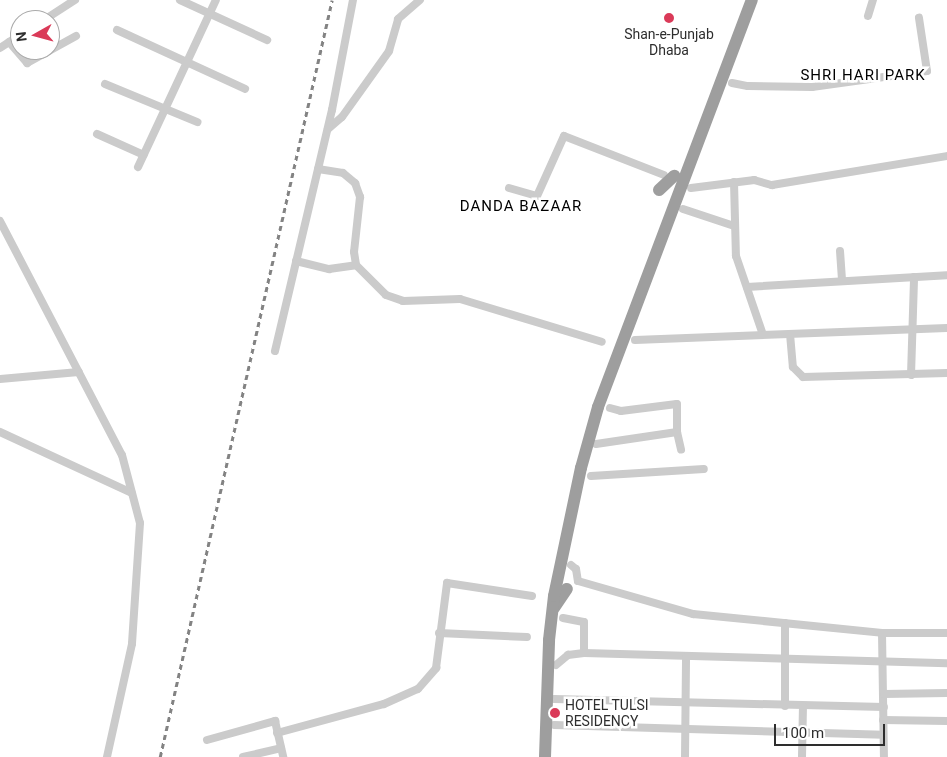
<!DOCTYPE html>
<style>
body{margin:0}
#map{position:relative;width:947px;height:757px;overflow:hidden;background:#fff;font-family:Roboto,sans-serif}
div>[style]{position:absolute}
.minor>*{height:8px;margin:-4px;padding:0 4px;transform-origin:4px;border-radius:4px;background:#cbcbcb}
.trunk>*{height:12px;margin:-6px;padding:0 6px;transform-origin:6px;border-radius:6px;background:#9e9e9e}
.rail>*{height:2.5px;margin-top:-1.25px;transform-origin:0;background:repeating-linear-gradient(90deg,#838383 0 5px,transparent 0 9px)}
.dots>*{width:14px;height:14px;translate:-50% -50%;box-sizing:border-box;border:2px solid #fff;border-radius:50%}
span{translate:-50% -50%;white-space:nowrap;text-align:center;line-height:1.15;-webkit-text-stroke:5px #fff;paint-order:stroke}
.poi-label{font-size:14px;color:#2e2e2e}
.left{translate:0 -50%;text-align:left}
.neighbourhood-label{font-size:15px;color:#000;letter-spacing:1px}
.north{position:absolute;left:10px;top:10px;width:50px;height:50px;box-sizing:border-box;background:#fff;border:1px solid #ababab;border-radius:50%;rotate:263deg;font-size:14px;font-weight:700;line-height:20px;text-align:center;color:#2e2e2e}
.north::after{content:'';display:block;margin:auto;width:18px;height:22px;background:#da3a58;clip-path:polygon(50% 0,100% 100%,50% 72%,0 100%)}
.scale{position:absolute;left:774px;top:724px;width:111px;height:22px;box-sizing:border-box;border:2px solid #2e2e2e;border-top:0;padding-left:6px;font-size:15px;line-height:18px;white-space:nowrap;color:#2e2e2e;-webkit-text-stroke:4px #fff;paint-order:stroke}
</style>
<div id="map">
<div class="minor">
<i style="left:180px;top:0;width:96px;rotate:24.7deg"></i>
<i style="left:868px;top:16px;width:17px;rotate:-73deg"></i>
<i style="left:44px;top:20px;width:37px;rotate:-33deg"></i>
<i style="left:117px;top:30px;width:141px;rotate:24.7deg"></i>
<i style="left:9px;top:42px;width:28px;rotate:49deg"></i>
<i style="left:27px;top:63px;width:56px;rotate:-28.9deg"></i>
<i style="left:0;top:48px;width:24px;rotate:-33deg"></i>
<i style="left:732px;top:83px;width:16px;rotate:11deg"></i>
<i style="left:748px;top:86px;width:64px;rotate:0.9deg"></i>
<i style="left:812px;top:87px;width:116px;rotate:-7.9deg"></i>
<i style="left:927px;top:71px;width:54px;rotate:-98.6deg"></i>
<i style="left:105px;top:84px;width:100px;rotate:22.4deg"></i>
<i style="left:328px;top:129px;width:18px;rotate:-41deg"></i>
<i style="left:342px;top:117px;width:81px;rotate:-54.5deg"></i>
<i style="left:389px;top:51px;width:33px;rotate:-74deg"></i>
<i style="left:398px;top:19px;width:29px;rotate:-41deg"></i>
<i style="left:97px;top:134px;width:51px;rotate:24.1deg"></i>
<i style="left:138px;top:167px;width:184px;rotate:-65deg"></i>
<i style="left:318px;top:169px;width:25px;rotate:9deg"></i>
<i style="left:343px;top:173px;width:16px;rotate:40deg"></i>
<i style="left:355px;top:183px;width:15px;rotate:70deg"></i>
<i style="left:360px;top:197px;width:55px;rotate:96.2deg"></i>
<i style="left:354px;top:252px;width:13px;rotate:81deg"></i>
<i style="left:356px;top:265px;width:42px;rotate:45deg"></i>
<i style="left:386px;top:295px;width:18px;rotate:19deg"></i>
<i style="left:403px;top:301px;width:57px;rotate:-2deg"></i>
<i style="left:460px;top:299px;width:148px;rotate:16.8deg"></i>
<i style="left:734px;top:182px;width:74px;rotate:88.5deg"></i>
<i style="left:736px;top:256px;width:83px;rotate:71.1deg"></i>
<i style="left:509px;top:188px;width:29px;rotate:16deg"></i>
<i style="left:537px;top:196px;width:66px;rotate:-65.8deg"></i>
<i style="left:564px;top:136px;width:107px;rotate:21.3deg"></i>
<i style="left:691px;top:188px;width:64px;rotate:-7.2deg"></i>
<i style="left:754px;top:180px;width:19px;rotate:16deg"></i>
<i style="left:772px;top:185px;width:177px;rotate:-9.4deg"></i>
<i style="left:683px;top:209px;width:54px;rotate:18.4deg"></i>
<i style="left:0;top:221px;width:264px;rotate:62.5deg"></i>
<i style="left:122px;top:455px;width:70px;rotate:75.2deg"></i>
<i style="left:140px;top:523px;width:121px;rotate:93.8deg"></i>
<i style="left:132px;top:644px;width:116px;rotate:102.5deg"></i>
<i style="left:840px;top:251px;width:30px;rotate:86deg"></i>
<i style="left:296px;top:261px;width:34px;rotate:14deg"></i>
<i style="left:329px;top:269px;width:27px;rotate:-8deg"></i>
<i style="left:747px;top:287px;width:200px;rotate:-3.4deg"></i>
<i style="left:790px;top:334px;width:33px;rotate:85deg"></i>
<i style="left:793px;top:367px;width:14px;rotate:45deg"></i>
<i style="left:803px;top:377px;width:144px;rotate:-1.6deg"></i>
<i style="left:635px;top:340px;width:312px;rotate:-2.2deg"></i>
<i style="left:275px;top:351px;width:248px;rotate:-76.7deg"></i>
<i style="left:332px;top:110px;width:112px;rotate:-79.2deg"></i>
<i style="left:911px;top:375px;width:98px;rotate:-88.2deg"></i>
<i style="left:0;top:379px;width:79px;rotate:-5.1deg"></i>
<i style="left:610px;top:408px;width:11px;rotate:15deg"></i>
<i style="left:621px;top:411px;width:56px;rotate:-7.1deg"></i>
<i style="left:677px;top:404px;width:28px;rotate:90deg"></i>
<i style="left:677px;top:432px;width:18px;rotate:77deg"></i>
<i style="left:0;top:432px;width:145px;rotate:24.8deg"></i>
<i style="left:596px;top:444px;width:82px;rotate:-8.4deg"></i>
<i style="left:591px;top:476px;width:113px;rotate:-3.5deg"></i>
<i style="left:571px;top:565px;width:6px;rotate:39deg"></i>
<i style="left:576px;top:569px;width:12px;rotate:81deg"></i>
<i style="left:578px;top:581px;width:120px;rotate:16deg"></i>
<i style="left:693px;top:614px;width:190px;rotate:5.7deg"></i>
<i style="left:882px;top:633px;width:65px"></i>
<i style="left:563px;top:618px;width:21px;rotate:11deg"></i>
<i style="left:584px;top:622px;width:31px;rotate:90deg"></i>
<i style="left:785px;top:623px;width:83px;rotate:90deg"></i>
<i style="left:439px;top:633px;width:88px;rotate:2.6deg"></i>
<i style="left:882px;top:633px;width:124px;rotate:89.1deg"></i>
<i style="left:556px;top:665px;width:16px;rotate:-40deg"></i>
<i style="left:568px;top:655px;width:16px;rotate:-7deg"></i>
<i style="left:584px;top:653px;width:363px;rotate:1.6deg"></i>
<i style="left:884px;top:694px;width:63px;rotate:-0.9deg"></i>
<i style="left:554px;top:699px;width:330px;rotate:1.4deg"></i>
<i style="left:883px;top:720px;width:64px;rotate:0.9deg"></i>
<i style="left:554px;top:725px;width:329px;rotate:1.7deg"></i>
<i style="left:277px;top:733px;width:111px;rotate:-15.2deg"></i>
<i style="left:384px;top:704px;width:37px;rotate:-24deg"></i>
<i style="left:418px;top:689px;width:28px;rotate:-49deg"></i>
<i style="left:436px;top:668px;width:86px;rotate:-82.6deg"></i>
<i style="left:447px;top:583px;width:86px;rotate:8.7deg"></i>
<i style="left:207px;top:740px;width:71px;rotate:-15.6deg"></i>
<i style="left:275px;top:721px;width:37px;rotate:77deg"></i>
<i style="left:243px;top:757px;width:39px;rotate:-13deg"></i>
<i style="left:685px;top:757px;width:100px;rotate:-89.4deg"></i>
<i style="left:802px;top:757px;width:50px;rotate:-88.9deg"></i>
</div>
<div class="trunk">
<i style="left:659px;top:190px;width:21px;rotate:-43deg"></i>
<i style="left:554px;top:608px;width:23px;rotate:-56deg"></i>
<i style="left:545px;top:757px;width:117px;rotate:-88deg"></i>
<i style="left:549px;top:640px;width:44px;rotate:-83.5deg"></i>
<i style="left:554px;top:596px;width:131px;rotate:-78.1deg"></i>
<i style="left:581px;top:468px;width:63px;rotate:-74.4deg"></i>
<i style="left:598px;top:407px;width:435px;rotate:-69.3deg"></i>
</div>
<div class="rail">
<i style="left:160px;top:757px;width:776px;rotate:-77.2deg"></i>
</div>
<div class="dots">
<i style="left:669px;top:18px;background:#da3a58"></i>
<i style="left:555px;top:713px;background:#da3a58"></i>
</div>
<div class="poi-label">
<span style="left:669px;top:42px">Shan-e-Punjab<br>Dhaba</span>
<span class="left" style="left:565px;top:713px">HOTEL TULSI<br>RESIDENCY</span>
</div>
<div class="neighbourhood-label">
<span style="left:863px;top:76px">SHRI HARI PARK</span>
<span style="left:521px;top:207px">DANDA BAZAAR</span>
</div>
<div class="north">N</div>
<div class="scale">100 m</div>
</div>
